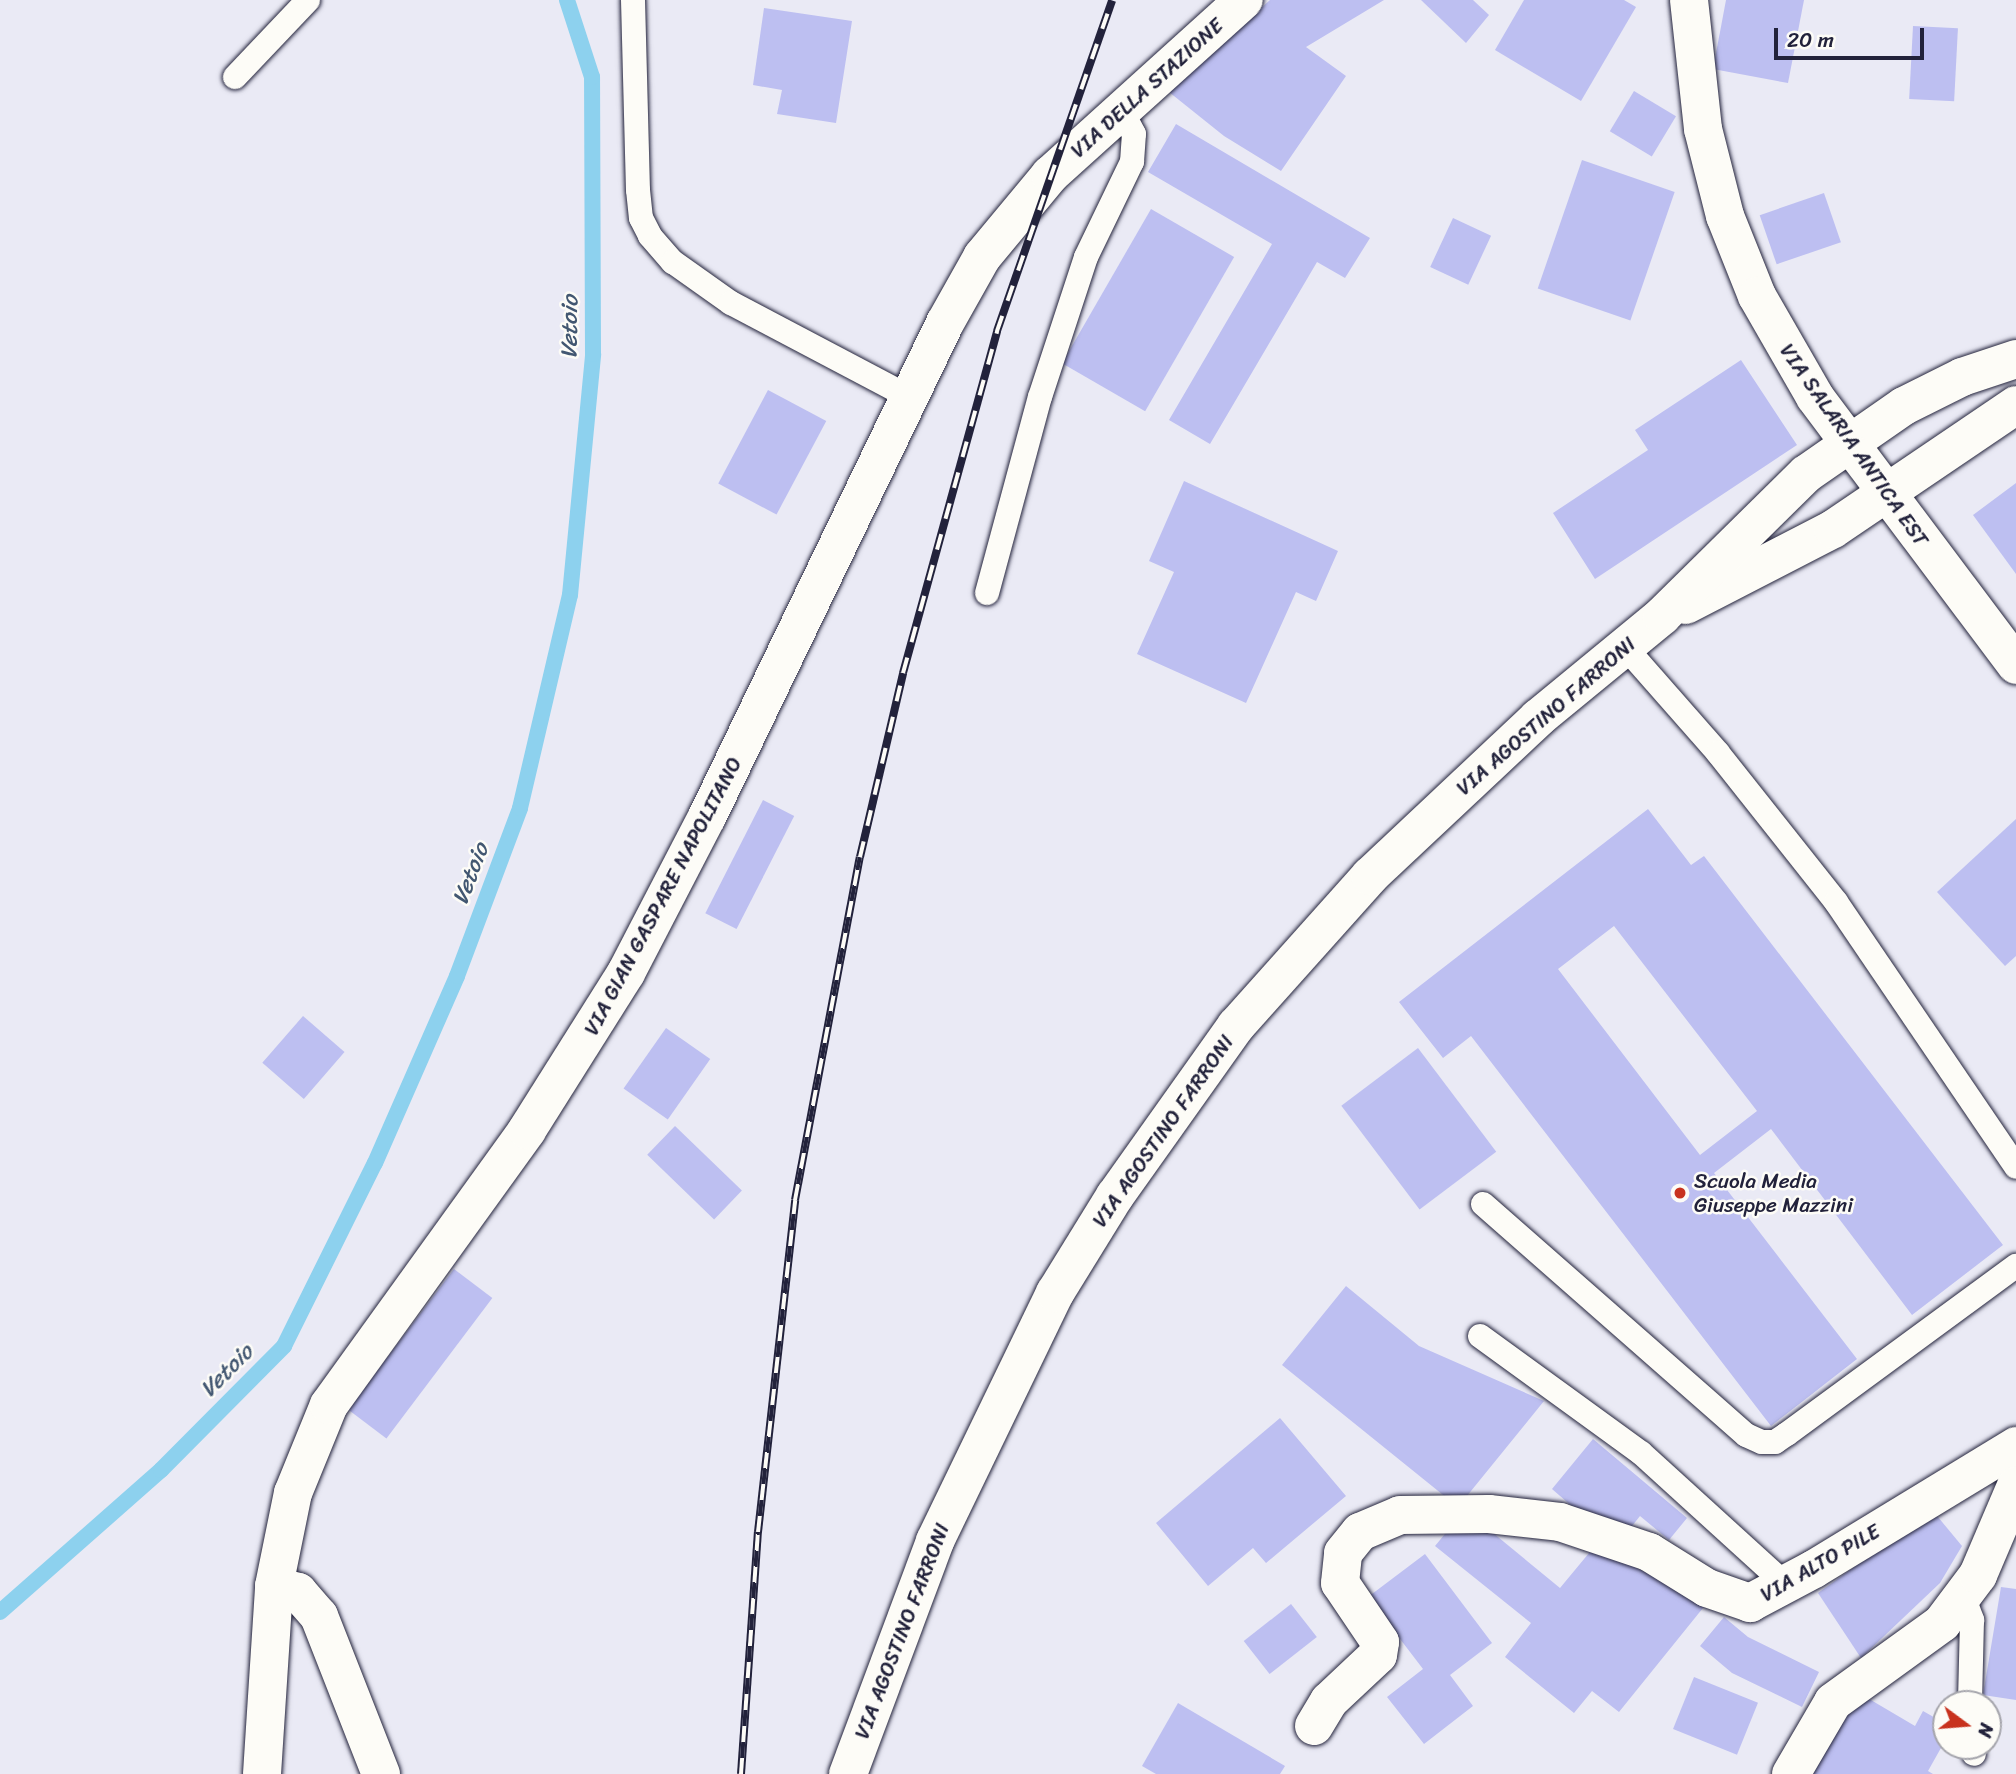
<!DOCTYPE html>
<style>
body{margin:0}
#map{position:relative;width:2016px;height:1774px;overflow:hidden;background:#eaeaf5;font-family:Sriracha,sans-serif}
div>[style]{position:absolute}
.stream>*{height:16px;margin:-8px;padding:0 8px;transform-origin:8px;border-radius:8px;background:#8dd1ee}
.building>*{inset:0;background:#bdbff1;transform-origin:0 0}
.roads{filter:drop-shadow(0 0 2px #22223b) drop-shadow(0 0 2px #22223b)}
.lane>*{height:24px;margin:-12px;padding:0 12px;transform-origin:12px;border-radius:12px;background:#fdfcf7}
.street>*{height:38px;margin:-19px;padding:0 19px;transform-origin:19px;border-radius:19px;background:#fdfcf7}
.secondary>*{height:38px;margin:-19px;padding:0 19px;transform-origin:19px;border-radius:19px;background:#fdfcf7}
.rail>*{height:8px;margin-top:-4px;transform-origin:0;background:repeating-linear-gradient(90deg,#fdfcf7 0 16px,#22223b 0 32px);box-sizing:border-box;border-block:2px solid #22223b}
.dots>*{width:19px;height:19px;translate:-50% -50%;box-sizing:border-box;border:4px solid #fdfcf7;border-radius:50%}
span{translate:-50% -50%;white-space:nowrap;text-align:center;line-height:1.15;-webkit-text-stroke:5px #fdfcf7;paint-order:stroke}
.street-label{font-size:21px;color:#22223b}
.poi-label{font-size:21px;color:#22223b}
.left{translate:0 -50%;text-align:left}
.water-label{font-size:23px;color:#425771;font-style:italic}
.north{position:absolute;left:1932px;top:1690px;width:70px;height:70px;box-sizing:border-box;background:#fdfcf7;border:2px solid #a5a5ac;border-radius:50%;rotate:106deg;font-size:19px;font-weight:700;line-height:28px;text-align:center;color:#22223b}
.north::after{content:'';display:block;margin:auto;width:24px;height:32px;background:#c8321e;clip-path:polygon(50% 0,100% 100%,50% 72%,0 100%)}
.scale{position:absolute;left:1774px;top:28px;width:150px;height:32px;box-sizing:border-box;border:4px solid #22223b;border-top:0;padding-left:9px;font-size:21px;line-height:24px;white-space:nowrap;color:#22223b;-webkit-text-stroke:5px #fdfcf7;paint-order:stroke}
</style>
<div id="map">
<div class="stream">
<i style="left:0;top:1612px;width:215px;rotate:-41.4deg"></i>
<i style="left:161px;top:1470px;width:175px;rotate:-45.2deg"></i>
<i style="left:284px;top:1346px;width:204px;rotate:-63.6deg"></i>
<i style="left:375px;top:1163px;width:204px;rotate:-66.3deg"></i>
<i style="left:457px;top:976px;width:179px;rotate:-69.4deg"></i>
<i style="left:520px;top:808px;width:219px;rotate:-76.8deg"></i>
<i style="left:570px;top:595px;width:242px;rotate:-84.5deg"></i>
<i style="left:593px;top:354px;width:277px;rotate:-90.2deg"></i>
<i style="left:592px;top:77px;width:81px;rotate:-108deg"></i>
</div>
<div class="building">
<i style="clip-path:polygon(1270px 0,1384px 0,1306px 47px,1346px 76px,1281px 171px,1224px 136px,1169px 92px)"></i>
<i style="clip-path:polygon(1421px 0,1473px 0,1489px 15px,1466px 43px)"></i>
<i style="clip-path:polygon(1524px 0,1624px 0,1636px 7px,1581px 101px,1495px 50px)"></i>
<i style="clip-path:polygon(1726px 0,1804px 0,1788px 83px,1713px 69px)"></i>
<i style="clip-path:polygon(764px 8px,852px 21px,836px 123px,777px 114px,782px 90px,753px 85px)"></i>
<i style="left:1913px;top:26px;width:45px;height:73px;rotate:3deg"></i>
<i style="left:1634px;top:91px;width:49px;height:47px;rotate:31deg"></i>
<i style="clip-path:polygon(1176px 124px,1370px 238px,1345px 278px,1317px 262px,1210px 444px,1169px 420px,1272px 244px,1148px 172px)"></i>
<i style="left:1582px;top:160px;width:98px;height:136px;rotate:19deg"></i>
<i style="left:1824px;top:193px;width:52px;height:68px;rotate:71deg"></i>
<i style="left:1151px;top:209px;width:96px;height:178px;rotate:30deg"></i>
<i style="left:1453px;top:218px;width:42px;height:54px;rotate:25deg"></i>
<i style="clip-path:polygon(1741px 360px,1797px 445px,1595px 579px,1553px 513px,1648px 450px,1635px 430px)"></i>
<i style="left:768px;top:390px;width:66px;height:106px;rotate:28deg"></i>
<i style="clip-path:polygon(1184px 481px,1338px 551px,1316px 601px,1296px 592px,1246px 703px,1137px 654px,1174px 572px,1149px 561px)"></i>
<i style="clip-path:polygon(2016px 483px,2016px 574px,1973px 515px)"></i>
<i style="left:763px;top:800px;width:35px;height:127px;rotate:27deg"></i>
<i style="clip-path:polygon(evenodd,1648px 809px,1691px 865px,1704px 856px,2003px 1245px,1912px 1315px,1771px 1129px,1714px 1173px,1857px 1359px,1771px 1426px,1471px 1036px,1443px 1058px,1399px 1002px,1648px 809px,1614px 926px,1757px 1111px,1700px 1155px,1558px 969px,1614px 926px)"></i>
<i style="clip-path:polygon(2016px 819px,2016px 956px,2005px 966px,1937px 892px)"></i>
<i style="left:303px;top:1016px;width:55px;height:62px;rotate:41deg"></i>
<i style="left:666px;top:1028px;width:54px;height:74px;rotate:35deg"></i>
<i style="left:1418px;top:1048px;width:130px;height:96px;rotate:53deg"></i>
<i style="left:675px;top:1126px;width:93px;height:40px;rotate:44deg"></i>
<i style="left:454px;top:1269px;width:48px;height:176px;rotate:37deg"></i>
<i style="clip-path:polygon(1346px 1286px,1419px 1346px,1544px 1401px,1458px 1507px,1282px 1365px)"></i>
<i style="clip-path:polygon(1280px 1418px,1346px 1496px,1266px 1563px,1253px 1548px,1208px 1586px,1156px 1523px)"></i>
<i style="clip-path:polygon(1593px 1439px,1687px 1518px,1669px 1540px,1640px 1516px,1628px 1531px,1582px 1515px,1552px 1489px)"></i>
<i style="clip-path:polygon(1933px 1511px,1962px 1546px,1940px 1583px,1861px 1658px,1818px 1593px)"></i>
<i style="clip-path:polygon(1487px 1528px,1560px 1588px,1594px 1547px,1707px 1603px,1619px 1712px,1592px 1691px,1574px 1713px,1505px 1657px,1531px 1623px,1435px 1546px,1449px 1529px)"></i>
<i style="clip-path:polygon(1425px 1554px,1492px 1643px,1450px 1675px,1473px 1706px,1424px 1744px,1387px 1697px,1423px 1669px,1368px 1597px)"></i>
<i style="clip-path:polygon(2001px 1587px,2016px 1589px,2016px 1700px,1983px 1695px)"></i>
<i style="left:1291px;top:1604px;width:42px;height:60px;rotate:52deg"></i>
<i style="clip-path:polygon(1724px 1617px,1748px 1637px,1819px 1672px,1802px 1707px,1732px 1673px,1700px 1646px)"></i>
<i style="left:1694px;top:1677px;width:69px;height:56px;rotate:22deg"></i>
<i style="clip-path:polygon(1859px 1693px,1915px 1726px,1923px 1711px,1946px 1724px,1946px 1739px,1928px 1771px,1933px 1774px,1812px 1774px)"></i>
<i style="clip-path:polygon(1178px 1703px,1285px 1766px,1280px 1774px,1156px 1774px,1142px 1766px)"></i>
</div>
<div class="roads">
<div class="lane">
<i style="left:633px;top:0;width:190px;rotate:88.5deg"></i>
<i style="left:638px;top:190px;width:28px;rotate:84deg"></i>
<i style="left:641px;top:218px;width:20px;rotate:63deg"></i>
<i style="left:650px;top:236px;width:35px;rotate:49deg"></i>
<i style="left:673px;top:262px;width:71px;rotate:35.3deg"></i>
<i style="left:731px;top:303px;width:201px;rotate:27.8deg"></i>
<i style="left:235px;top:77px;width:106px;rotate:-46.5deg"></i>
<i style="left:987px;top:593px;width:203px;rotate:-74.9deg"></i>
<i style="left:1040px;top:397px;width:147px;rotate:-71.8deg"></i>
<i style="left:1086px;top:257px;width:106px;rotate:-64.2deg"></i>
<i style="left:1132px;top:162px;width:28px;rotate:-86deg"></i>
<i style="left:1134px;top:134px;width:24px;rotate:-118deg"></i>
<i style="left:1625px;top:647px;width:141px;rotate:48.7deg"></i>
<i style="left:1718px;top:753px;width:190px;rotate:51.6deg"></i>
<i style="left:1836px;top:902px;width:320px;rotate:55.8deg"></i>
<i style="left:1483px;top:1204px;width:350px;rotate:41.3deg"></i>
<i style="left:1746px;top:1435px;width:17px;rotate:24deg"></i>
<i style="left:1762px;top:1442px;width:13px"></i>
<i style="left:1775px;top:1442px;width:14px;rotate:-34deg"></i>
<i style="left:1787px;top:1434px;width:284px;rotate:-36.3deg"></i>
<i style="left:1480px;top:1336px;width:199px;rotate:36deg"></i>
<i style="left:1641px;top:1453px;width:196px;rotate:42.3deg"></i>
<i style="left:1963px;top:1596px;width:26px;rotate:69deg"></i>
<i style="left:1972px;top:1620px;width:84px;rotate:91.4deg"></i>
<i style="left:1972px;top:1746px;width:8px;rotate:76deg"></i>
</div>
<div class="street">
<i style="left:1689px;top:0;width:130px;rotate:83.8deg"></i>
<i style="left:1703px;top:129px;width:90px;rotate:75.8deg"></i>
<i style="left:1725px;top:216px;width:86px;rotate:68.2deg"></i>
<i style="left:1757px;top:296px;width:116px;rotate:60.1deg"></i>
<i style="left:1815px;top:397px;width:335px;rotate:53.1deg"></i>
<i style="left:274px;top:1586px;width:25px;rotate:14deg"></i>
<i style="left:298px;top:1592px;width:32px;rotate:49deg"></i>
<i style="left:319px;top:1616px;width:170px;rotate:68.6deg"></i>
<i style="left:1314px;top:1726px;width:29px;rotate:-59deg"></i>
<i style="left:1329px;top:1701px;width:67px;rotate:-43.2deg"></i>
<i style="left:1378px;top:1655px;width:13px;rotate:-81deg"></i>
<i style="left:1380px;top:1642px;width:71px;rotate:-124.1deg"></i>
<i style="left:1340px;top:1583px;width:30px;rotate:-84deg"></i>
<i style="left:1343px;top:1553px;width:27px;rotate:-51deg"></i>
<i style="left:1360px;top:1532px;width:43px;rotate:-23deg"></i>
<i style="left:1400px;top:1515px;width:89px;rotate:-0.6deg"></i>
<i style="left:1489px;top:1514px;width:71px;rotate:6.4deg"></i>
<i style="left:1560px;top:1522px;width:94px;rotate:18.6deg"></i>
<i style="left:1649px;top:1552px;width:68px;rotate:31.8deg"></i>
<i style="left:1707px;top:1588px;width:46px;rotate:19.2deg"></i>
<i style="left:1750px;top:1603px;width:72px;rotate:-28deg"></i>
<i style="left:1814px;top:1569px;width:237px;rotate:-31.3deg"></i>
<i style="left:262px;top:1774px;width:188px;rotate:-86.3deg"></i>
<i style="left:274px;top:1586px;width:95px;rotate:-78.5deg"></i>
<i style="left:293px;top:1493px;width:95px;rotate:-67.8deg"></i>
<i style="left:329px;top:1405px;width:339px;rotate:-54.2deg"></i>
<i style="left:527px;top:1130px;width:186px;rotate:-57.8deg"></i>
<i style="left:626px;top:973px;width:176px;rotate:-62.6deg"></i>
<i style="left:707px;top:817px;width:548px;rotate:-64.28deg"></i>
<i style="left:945px;top:323px;width:76px;rotate:-60.7deg"></i>
<i style="left:982px;top:257px;width:107px;rotate:-50.3deg"></i>
<i style="left:1050px;top:175px;width:261px;rotate:-42.1deg"></i>
<i style="left:1791px;top:1774px;width:83px;rotate:-59.7deg"></i>
<i style="left:1833px;top:1702px;width:135px;rotate:-35.9deg"></i>
<i style="left:1942px;top:1623px;width:60px;rotate:-53.1deg"></i>
<i style="left:1978px;top:1575px;width:97px;rotate:-66.9deg"></i>
</div>
<div class="secondary">
<i style="left:1686px;top:605px;width:165px;rotate:-27.3deg"></i>
<i style="left:1833px;top:529px;width:221px;rotate:-34.1deg"></i>
<i style="left:848px;top:1774px;width:249px;rotate:-69.5deg"></i>
<i style="left:935px;top:1541px;width:276px;rotate:-64.2deg"></i>
<i style="left:1055px;top:1293px;width:114px;rotate:-58.3deg"></i>
<i style="left:1115px;top:1196px;width:209px;rotate:-54.6deg"></i>
<i style="left:1236px;top:1026px;width:201px;rotate:-48.2deg"></i>
<i style="left:1370px;top:876px;width:231px;rotate:-43.2deg"></i>
<i style="left:1538px;top:718px;width:161px;rotate:-39.4deg"></i>
<i style="left:1662px;top:616px;width:202px;rotate:-44.6deg"></i>
<i style="left:1806px;top:474px;width:119px;rotate:-34.8deg"></i>
<i style="left:1904px;top:406px;width:65px;rotate:-26.6deg"></i>
<i style="left:1962px;top:377px;width:57px;rotate:-18.4deg"></i>
</div>
</div>
<div class="rail">
<i style="left:741px;top:1774px;width:243px;rotate:-86deg"></i>
<i style="left:758px;top:1532px;width:334px;rotate:-83.6deg"></i>
<i style="left:795px;top:1200px;width:349px;rotate:-79.3deg"></i>
<i style="left:860px;top:857px;width:189px;rotate:-76.8deg"></i>
<i style="left:903px;top:673px;width:355px;rotate:-74.6deg"></i>
<i style="left:997px;top:331px;width:350px;rotate:-70.8deg"></i>
</div>
<div class="dots">
<i style="left:1680px;top:1193px;background:#c8321e"></i>
</div>
<div class="street-label">
<span style="left:1147px;top:88px;rotate:-42deg">VIA DELLA STAZIONE</span>
<span style="left:1854px;top:445px;rotate:55deg">VIA SALARIA ANTICA EST</span>
<span style="left:1546px;top:716px;rotate:-41deg">VIA AGOSTINO FARRONI</span>
<span style="left:663px;top:896px;rotate:-62deg">VIA GIAN GASPARE NAPOLITANO</span>
<span style="left:1163px;top:1131px;rotate:-55deg">VIA AGOSTINO FARRONI</span>
<span style="left:1820px;top:1563px;rotate:-30deg">VIA ALTO PILE</span>
<span style="left:902px;top:1631px;rotate:-69deg">VIA AGOSTINO FARRONI</span>
</div>
<div class="poi-label">
<span class="left" style="left:1694px;top:1193px">Scuola Media<br>Giuseppe Mazzini</span>
</div>
<div class="water-label">
<span style="left:570px;top:327px;rotate:-89deg">Vetoio</span>
<span style="left:471px;top:874px;rotate:-69deg">Vetoio</span>
<span style="left:227px;top:1371px;rotate:-45deg">Vetoio</span>
</div>
<div class="north">N</div>
<div class="scale">20 m</div>
</div>
